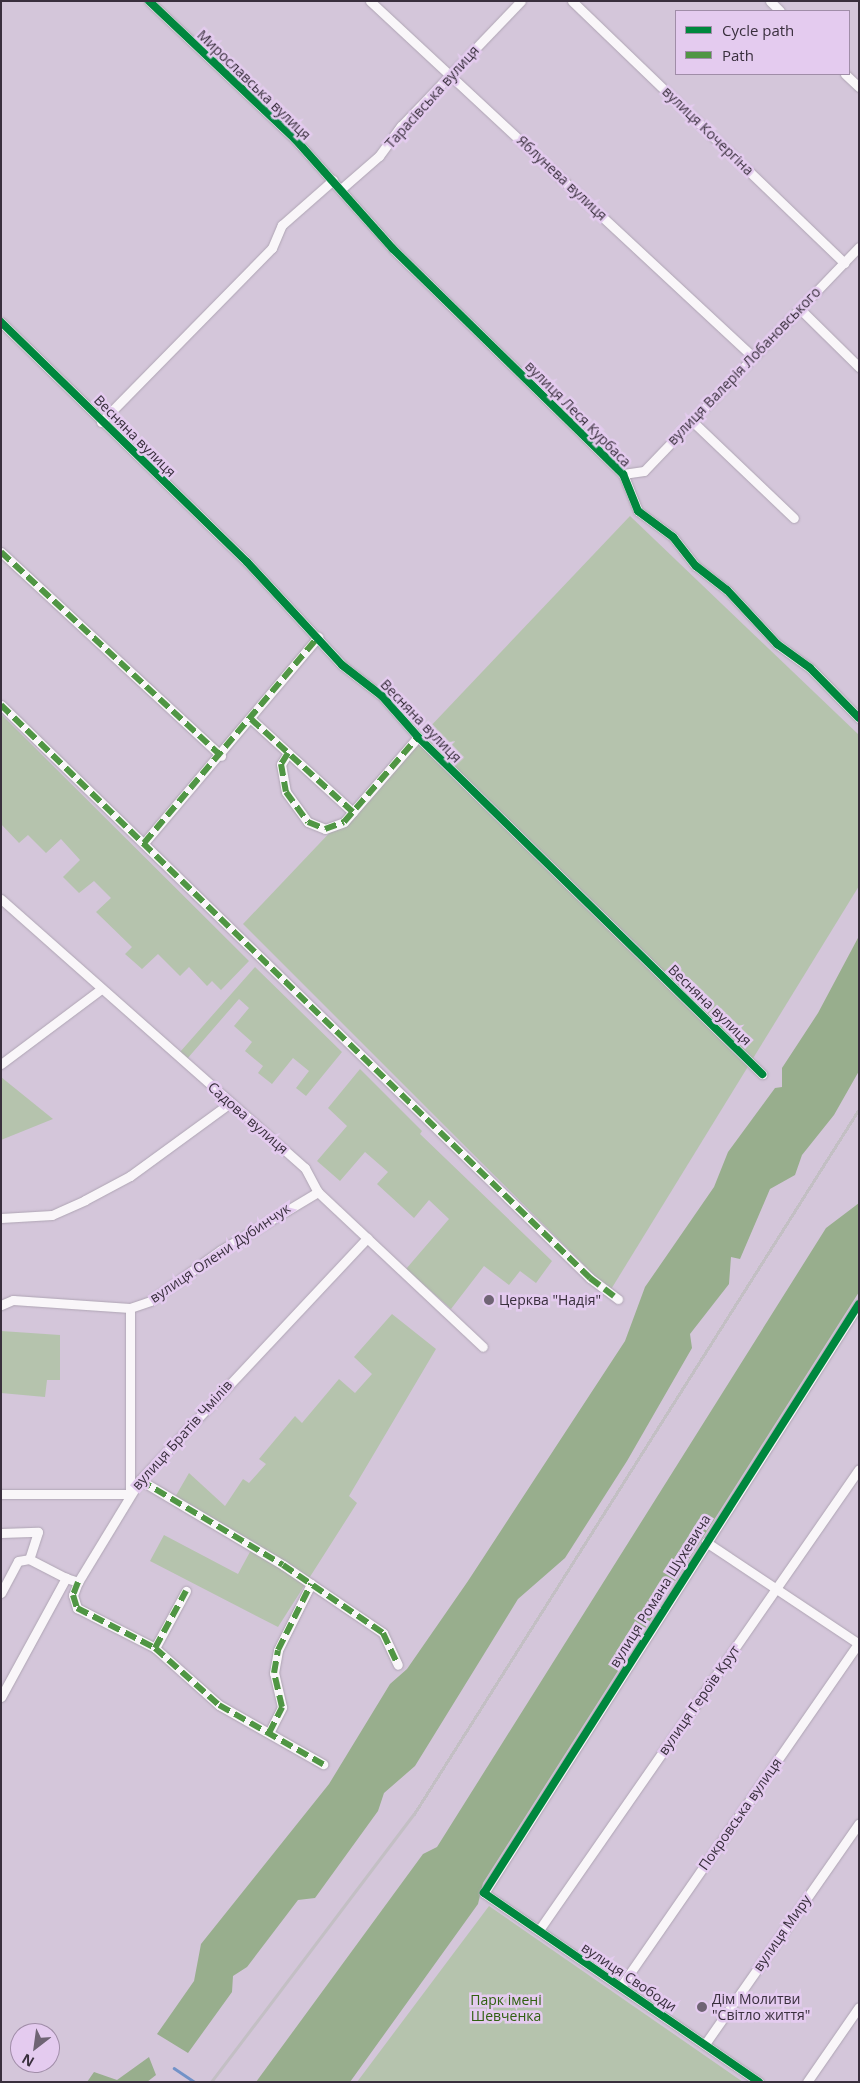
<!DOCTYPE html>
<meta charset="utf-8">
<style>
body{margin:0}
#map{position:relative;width:860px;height:2083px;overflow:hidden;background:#d4c6da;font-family:"Open Sans",sans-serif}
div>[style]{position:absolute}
.green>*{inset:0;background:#b5c3ad}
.forest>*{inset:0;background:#98ae8d}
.stream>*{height:2.5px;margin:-1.25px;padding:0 1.25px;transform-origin:1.25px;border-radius:1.25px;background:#7292c8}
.roads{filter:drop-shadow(0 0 1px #afa5b4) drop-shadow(0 0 1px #afa5b4)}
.street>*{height:9px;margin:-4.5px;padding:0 4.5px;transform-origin:4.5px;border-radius:4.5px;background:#f9f6f9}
.rail>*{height:2.5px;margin:-1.25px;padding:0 1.25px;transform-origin:1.25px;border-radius:1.25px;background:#c3bfc4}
.quiet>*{height:6px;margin-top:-3px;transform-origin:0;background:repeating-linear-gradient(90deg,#509644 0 12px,transparent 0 18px)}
.cycleway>*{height:8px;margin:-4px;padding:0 4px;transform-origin:4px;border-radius:4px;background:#00873e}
.dots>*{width:14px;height:14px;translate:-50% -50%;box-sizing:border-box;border:2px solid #e4cbef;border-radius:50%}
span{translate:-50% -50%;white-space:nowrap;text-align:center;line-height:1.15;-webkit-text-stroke:5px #e4cbef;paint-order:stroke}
.street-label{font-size:14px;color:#392f3d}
.poi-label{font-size:14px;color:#392f3d}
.left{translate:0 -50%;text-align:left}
.park-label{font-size:14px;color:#306010}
.frame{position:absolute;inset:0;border:2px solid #392f3d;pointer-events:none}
.legend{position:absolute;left:675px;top:10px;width:175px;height:65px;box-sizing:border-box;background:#e4cbef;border:1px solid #a08da8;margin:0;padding:6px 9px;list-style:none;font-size:15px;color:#392f3d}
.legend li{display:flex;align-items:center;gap:10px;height:25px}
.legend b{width:25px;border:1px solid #a08da8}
.north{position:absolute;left:10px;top:2023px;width:50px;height:50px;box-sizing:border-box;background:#e4cbef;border:1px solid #a08da8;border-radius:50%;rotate:210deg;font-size:14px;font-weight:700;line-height:20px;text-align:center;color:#392f3d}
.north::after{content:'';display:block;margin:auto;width:18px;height:22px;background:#6f6474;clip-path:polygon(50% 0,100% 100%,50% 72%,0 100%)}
</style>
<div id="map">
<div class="green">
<i style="clip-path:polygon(630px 516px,859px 735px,859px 886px,610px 1291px,243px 924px)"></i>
<i style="clip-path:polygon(1px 714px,249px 961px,221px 990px,212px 981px,207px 986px,189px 967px,180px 976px,158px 954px,142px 969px,125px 954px,132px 947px,96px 912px,111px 898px,94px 881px,79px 893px,63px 877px,80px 860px,61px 839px,46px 853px,28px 835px,19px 843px,1px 824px)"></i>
<i style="clip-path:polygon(255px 967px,342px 1052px,306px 1096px,296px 1088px,309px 1071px,293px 1058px,272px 1084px,258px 1073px,263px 1066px,245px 1051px,252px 1042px,234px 1026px,249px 1008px,239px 999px,187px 1059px,180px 1052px)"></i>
<i style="clip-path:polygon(360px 1069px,422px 1131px,420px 1134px,552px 1261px,536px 1283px,520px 1271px,509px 1285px,484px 1266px,451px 1309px,406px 1269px,449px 1219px,429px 1200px,414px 1218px,377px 1184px,388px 1172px,365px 1152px,340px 1181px,317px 1161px,347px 1126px,328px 1108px)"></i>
<i style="clip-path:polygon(1px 1077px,53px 1119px,1px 1140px)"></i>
<i style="clip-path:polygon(392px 1314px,436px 1349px,349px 1496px,357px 1503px,278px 1627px,150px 1561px,164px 1535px,238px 1574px,251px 1550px,171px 1504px,189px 1473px,225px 1506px,243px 1479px,249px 1483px,266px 1464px,259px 1459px,295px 1416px,302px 1423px,339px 1379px,355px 1393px,372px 1374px,354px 1357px)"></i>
<i style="clip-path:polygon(1px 1331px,60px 1335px,60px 1380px,47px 1380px,45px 1397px,1px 1393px)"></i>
<i style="clip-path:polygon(489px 1906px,743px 2082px,357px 2082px)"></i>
</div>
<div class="forest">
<i style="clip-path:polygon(859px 936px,859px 1071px,834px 1115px,802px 1155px,795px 1175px,770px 1189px,740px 1259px,731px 1257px,729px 1284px,690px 1334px,692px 1348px,627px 1461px,565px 1558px,518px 1599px,415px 1766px,384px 1793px,378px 1811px,315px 1898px,298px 1900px,247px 1967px,233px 1976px,232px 1992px,188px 2053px,157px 2034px,194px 1981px,201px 1944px,329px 1784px,390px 1684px,407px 1669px,468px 1581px,625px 1341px,645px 1287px,714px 1187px,728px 1152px,775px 1088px,782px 1087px,782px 1068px,818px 1013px)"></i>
<i style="clip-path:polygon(859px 1203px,859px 1292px,483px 1883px,478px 1904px,350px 2082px,256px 2082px,423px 1854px,437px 1847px,826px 1228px)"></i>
<i style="clip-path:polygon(149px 2057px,156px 2075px,147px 2082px,87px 2082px,94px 2072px,117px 2080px)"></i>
</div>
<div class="stream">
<i style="left:174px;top:2068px;width:25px;rotate:34deg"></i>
</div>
<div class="roads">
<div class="street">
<i style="left:149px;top:1px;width:201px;rotate:43.4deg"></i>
<i style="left:295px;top:139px;width:147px;rotate:48.3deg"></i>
<i style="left:393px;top:249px;width:322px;rotate:44.4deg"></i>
<i style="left:623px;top:474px;width:40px;rotate:68deg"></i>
<i style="left:638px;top:511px;width:44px;rotate:36.6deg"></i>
<i style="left:673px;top:537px;width:37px;rotate:52deg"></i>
<i style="left:696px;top:566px;width:39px;rotate:38deg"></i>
<i style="left:727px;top:590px;width:74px;rotate:47.2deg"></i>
<i style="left:777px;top:644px;width:41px;rotate:36deg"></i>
<i style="left:810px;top:668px;width:70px;rotate:45.6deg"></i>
<i style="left:370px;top:1px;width:521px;rotate:42.9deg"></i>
<i style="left:572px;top:1px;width:378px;rotate:43.9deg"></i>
<i style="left:770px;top:1px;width:14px;rotate:45deg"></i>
<i style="left:845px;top:74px;width:19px;rotate:43deg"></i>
<i style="left:341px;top:189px;width:50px;rotate:-41deg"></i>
<i style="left:379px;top:156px;width:37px;rotate:-54deg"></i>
<i style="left:401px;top:126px;width:173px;rotate:-46.2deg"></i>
<i style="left:800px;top:309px;width:83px;rotate:44.5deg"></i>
<i style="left:1px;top:322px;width:344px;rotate:44.3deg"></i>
<i style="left:247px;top:562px;width:140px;rotate:47.3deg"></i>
<i style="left:342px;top:665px;width:51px;rotate:37.8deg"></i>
<i style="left:382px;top:696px;width:55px;rotate:48.7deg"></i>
<i style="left:418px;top:737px;width:482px;rotate:44.4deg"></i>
<i style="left:691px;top:420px;width:142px;rotate:43.6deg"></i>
<i style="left:101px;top:422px;width:244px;rotate:-45.5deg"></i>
<i style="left:272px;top:248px;width:25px;rotate:-67deg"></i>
<i style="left:282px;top:225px;width:68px;rotate:-41.4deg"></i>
<i style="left:623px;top:474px;width:21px;rotate:-8deg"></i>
<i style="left:644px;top:471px;width:310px;rotate:-46.2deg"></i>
<i style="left:1px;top:552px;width:300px;rotate:42.8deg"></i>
<i style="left:1px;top:705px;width:822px;rotate:44.21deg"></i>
<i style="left:590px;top:1278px;width:35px;rotate:37deg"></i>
<i style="left:251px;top:719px;width:138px;rotate:42.4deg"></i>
<i style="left:288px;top:753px;width:13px;rotate:122deg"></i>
<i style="left:281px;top:764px;width:28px;rotate:80deg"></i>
<i style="left:286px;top:792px;width:37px;rotate:54deg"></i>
<i style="left:308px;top:822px;width:18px;rotate:22deg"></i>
<i style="left:325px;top:829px;width:20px;rotate:-20deg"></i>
<i style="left:344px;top:822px;width:113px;rotate:-49deg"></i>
<i style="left:144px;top:843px;width:270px;rotate:-49.8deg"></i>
<i style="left:1px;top:899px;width:406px;rotate:41.5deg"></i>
<i style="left:305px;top:1168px;width:27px;rotate:62deg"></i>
<i style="left:318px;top:1192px;width:226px;rotate:43.2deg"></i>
<i style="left:1px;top:1064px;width:124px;rotate:-36.8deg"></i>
<i style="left:1px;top:1218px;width:51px;rotate:-3.4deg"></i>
<i style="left:52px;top:1215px;width:36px;rotate:-24deg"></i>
<i style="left:85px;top:1200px;width:51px;rotate:-28.1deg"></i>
<i style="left:130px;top:1176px;width:124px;rotate:-36.1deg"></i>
<i style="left:1px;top:1305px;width:13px;rotate:-23deg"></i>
<i style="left:13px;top:1300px;width:117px;rotate:3.9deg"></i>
<i style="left:130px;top:1308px;width:21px;rotate:-19deg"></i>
<i style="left:150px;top:1301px;width:87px;rotate:-35.7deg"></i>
<i style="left:221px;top:1250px;width:113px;rotate:-30.9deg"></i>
<i style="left:140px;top:1480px;width:166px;rotate:30.7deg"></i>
<i style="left:283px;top:1565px;width:121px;rotate:34.2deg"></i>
<i style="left:383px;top:1633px;width:35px;rotate:65deg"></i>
<i style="left:1px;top:1494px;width:129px"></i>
<i style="left:130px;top:1494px;width:186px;rotate:-90deg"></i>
<i style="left:1px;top:1533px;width:37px;rotate:-2deg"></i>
<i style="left:38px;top:1532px;width:28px;rotate:108deg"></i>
<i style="left:706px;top:1542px;width:184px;rotate:33.7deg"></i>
<i style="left:78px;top:1582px;width:14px;rotate:111deg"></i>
<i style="left:73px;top:1595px;width:14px;rotate:73deg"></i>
<i style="left:77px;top:1608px;width:88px;rotate:27.1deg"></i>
<i style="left:155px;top:1648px;width:86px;rotate:41.7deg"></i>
<i style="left:219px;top:1705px;width:120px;rotate:29.6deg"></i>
<i style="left:1px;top:1593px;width:36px;rotate:-62deg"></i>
<i style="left:18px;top:1561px;width:11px;rotate:-10deg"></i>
<i style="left:29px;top:1559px;width:42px;rotate:27.2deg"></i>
<i style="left:155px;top:1648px;width:65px;rotate:-61.5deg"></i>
<i style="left:1px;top:1697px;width:136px;rotate:-61.4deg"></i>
<i style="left:66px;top:1578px;width:13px;rotate:18deg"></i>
<i style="left:78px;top:1582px;width:119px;rotate:-58.7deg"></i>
<i style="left:140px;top:1480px;width:332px;rotate:-46.8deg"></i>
<i style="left:269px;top:1733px;width:29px;rotate:-63deg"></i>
<i style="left:282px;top:1707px;width:35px;rotate:-103deg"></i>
<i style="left:274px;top:1673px;width:23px;rotate:-80deg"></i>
<i style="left:278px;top:1650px;width:74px;rotate:-63.4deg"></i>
<i style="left:539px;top:1930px;width:561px;rotate:-55.23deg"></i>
<i style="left:621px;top:1986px;width:418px;rotate:-55.3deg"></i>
<i style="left:705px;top:2044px;width:269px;rotate:-55.1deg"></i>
<i style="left:759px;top:2082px;width:334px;rotate:-145.5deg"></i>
<i style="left:484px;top:1893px;width:698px;rotate:-57.52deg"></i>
<i style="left:807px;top:2082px;width:91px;rotate:-55.3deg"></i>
</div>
</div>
<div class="rail">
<i style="left:211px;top:2082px;width:336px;rotate:-52.9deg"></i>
<i style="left:414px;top:1814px;width:834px;rotate:-57.74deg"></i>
</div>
<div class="quiet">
<i style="left:1px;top:552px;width:300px;rotate:42.8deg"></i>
<i style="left:1px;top:705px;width:822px;rotate:44.21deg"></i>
<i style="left:590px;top:1278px;width:35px;rotate:37deg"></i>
<i style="left:251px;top:719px;width:138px;rotate:42.4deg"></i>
<i style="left:288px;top:753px;width:13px;rotate:122deg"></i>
<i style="left:281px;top:764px;width:28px;rotate:80deg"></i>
<i style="left:286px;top:792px;width:37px;rotate:54deg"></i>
<i style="left:308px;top:822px;width:18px;rotate:22deg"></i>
<i style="left:325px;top:829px;width:20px;rotate:-20deg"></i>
<i style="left:344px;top:822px;width:113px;rotate:-49deg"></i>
<i style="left:144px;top:843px;width:270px;rotate:-49.8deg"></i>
<i style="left:140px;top:1480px;width:166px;rotate:30.7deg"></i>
<i style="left:283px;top:1565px;width:121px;rotate:34.2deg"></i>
<i style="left:383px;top:1633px;width:35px;rotate:65deg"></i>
<i style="left:78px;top:1582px;width:14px;rotate:111deg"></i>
<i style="left:73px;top:1595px;width:14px;rotate:73deg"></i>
<i style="left:77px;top:1608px;width:88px;rotate:27.1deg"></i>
<i style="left:155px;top:1648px;width:86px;rotate:41.7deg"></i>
<i style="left:219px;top:1705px;width:120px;rotate:29.6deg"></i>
<i style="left:155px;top:1648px;width:65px;rotate:-61.5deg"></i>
<i style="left:269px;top:1733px;width:29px;rotate:-63deg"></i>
<i style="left:282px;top:1707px;width:35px;rotate:-103deg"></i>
<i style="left:274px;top:1673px;width:23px;rotate:-80deg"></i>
<i style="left:278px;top:1650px;width:74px;rotate:-63.4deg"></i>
</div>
<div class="cycleway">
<i style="left:149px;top:1px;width:201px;rotate:43.4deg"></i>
<i style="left:295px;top:139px;width:147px;rotate:48.3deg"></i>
<i style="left:393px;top:249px;width:322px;rotate:44.4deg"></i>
<i style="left:623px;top:474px;width:40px;rotate:68deg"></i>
<i style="left:638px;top:511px;width:44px;rotate:36.6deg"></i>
<i style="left:673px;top:537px;width:37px;rotate:52deg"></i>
<i style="left:696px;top:566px;width:39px;rotate:38deg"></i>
<i style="left:727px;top:590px;width:74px;rotate:47.2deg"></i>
<i style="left:777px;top:644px;width:41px;rotate:36deg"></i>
<i style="left:810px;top:668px;width:70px;rotate:45.6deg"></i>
<i style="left:1px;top:322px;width:344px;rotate:44.3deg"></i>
<i style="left:247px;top:562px;width:140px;rotate:47.3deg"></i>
<i style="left:342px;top:665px;width:51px;rotate:37.8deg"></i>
<i style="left:382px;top:696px;width:55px;rotate:48.7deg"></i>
<i style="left:418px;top:737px;width:482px;rotate:44.4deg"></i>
<i style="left:759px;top:2082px;width:334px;rotate:-145.5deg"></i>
<i style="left:484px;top:1893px;width:698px;rotate:-57.52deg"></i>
</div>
<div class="dots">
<i style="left:489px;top:1300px;background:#6f6474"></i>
<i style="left:702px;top:2007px;background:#6f6474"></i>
</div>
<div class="street-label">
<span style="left:254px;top:85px;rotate:44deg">Мирославська вулиця</span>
<span style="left:432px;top:97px;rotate:-48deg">Тарасівська вулиця</span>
<span style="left:708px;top:131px;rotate:44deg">вулиця Кочергіна</span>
<span style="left:562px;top:178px;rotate:43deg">Яблунева вулиця</span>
<span style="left:744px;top:366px;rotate:-46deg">вулиця Валерія Лобановського</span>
<span style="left:578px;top:414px;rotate:45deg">вулиця Леся Курбаса</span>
<span style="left:135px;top:436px;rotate:45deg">Весняна вулиця</span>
<span style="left:421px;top:721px;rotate:46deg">Весняна вулиця</span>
<span style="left:710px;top:1005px;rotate:44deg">Весняна вулиця</span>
<span style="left:248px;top:1118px;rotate:41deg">Садова вулиця</span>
<span style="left:220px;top:1253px;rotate:-34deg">вулиця Олени Дубинчук</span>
<span style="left:182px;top:1435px;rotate:-48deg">вулиця Братів Чмілів</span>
<span style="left:660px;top:1591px;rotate:-58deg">вулиця Романа Шухевича</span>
<span style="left:699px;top:1700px;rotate:-55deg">вулиця Героїв Крут</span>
<span style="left:740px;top:1814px;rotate:-55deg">Покровська вулиця</span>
<span style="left:782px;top:1933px;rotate:-55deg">вулиця Миру</span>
<span style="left:629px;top:1977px;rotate:34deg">вулиця Свободи</span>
</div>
<div class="poi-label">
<span class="left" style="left:499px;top:1300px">Церква "Надія"</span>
<span class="left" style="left:712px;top:2007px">Дім Молитви<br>"Світло життя"</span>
</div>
<div class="park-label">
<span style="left:506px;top:2008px">Парк імені<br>Шевченка</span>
</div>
<div class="frame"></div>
<ul class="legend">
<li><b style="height:6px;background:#00873e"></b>Cycle path</li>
<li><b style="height:6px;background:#509644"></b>Path</li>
</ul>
<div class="north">N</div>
</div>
